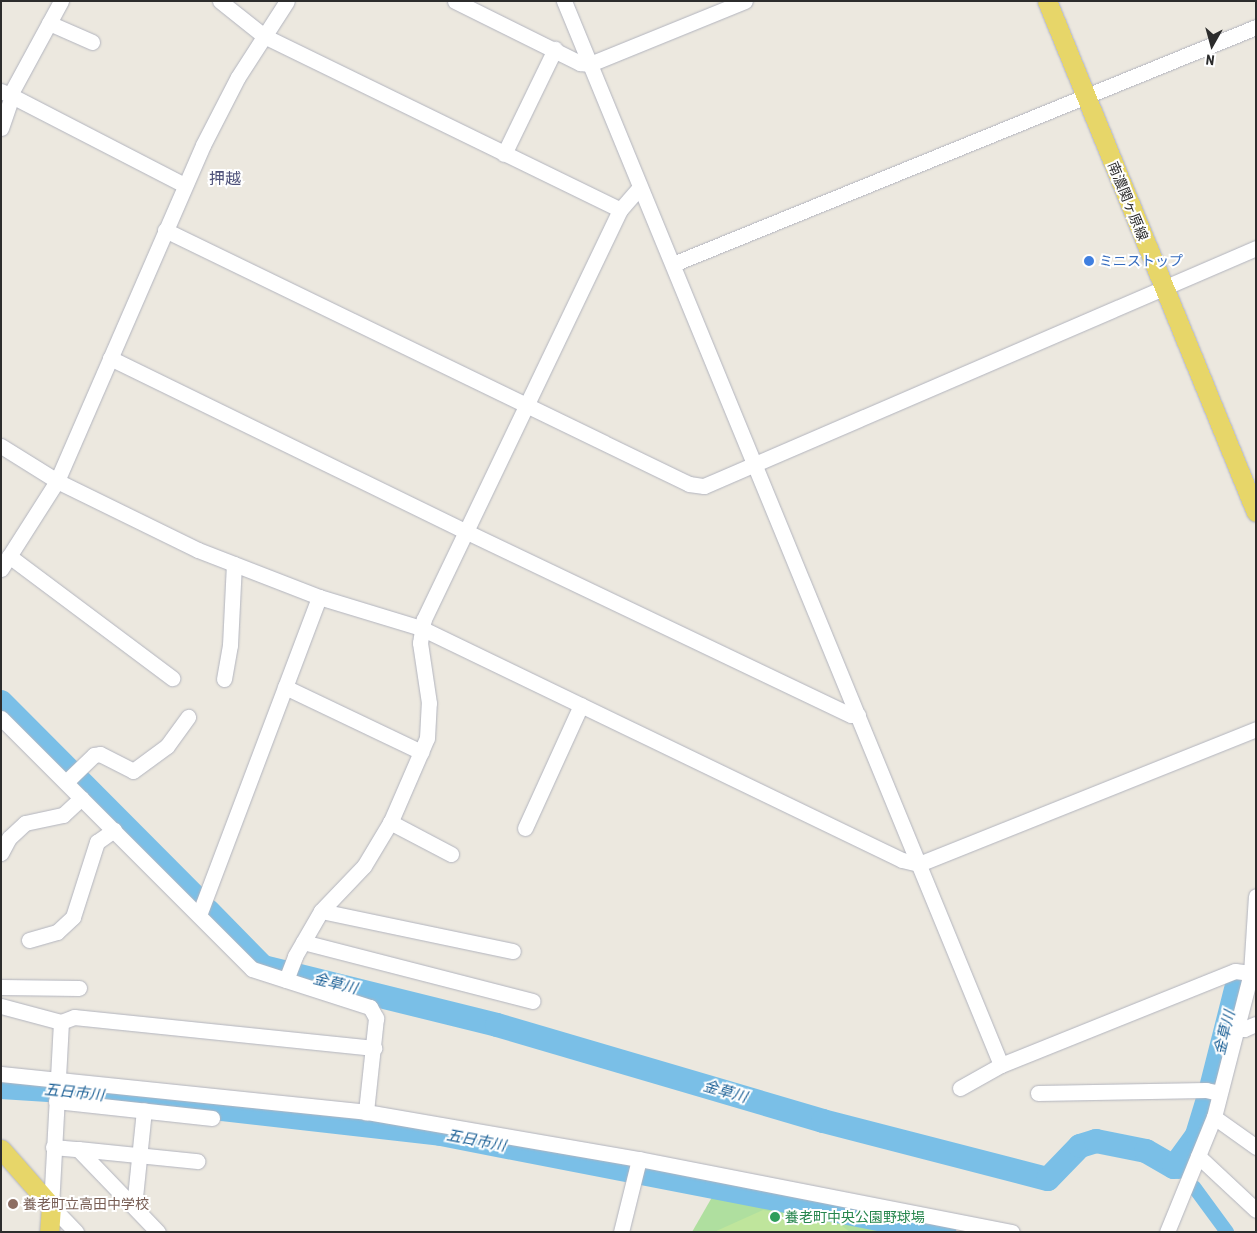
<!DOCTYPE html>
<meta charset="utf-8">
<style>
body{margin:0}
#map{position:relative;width:1257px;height:1233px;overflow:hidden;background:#ece8df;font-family:"Roboto Condensed","Noto Sans JP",sans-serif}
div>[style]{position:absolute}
.green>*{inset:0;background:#afdf9f}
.pitch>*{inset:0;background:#bfe59c}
.canal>*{height:14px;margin:-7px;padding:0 7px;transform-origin:7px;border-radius:7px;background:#7abfe7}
.river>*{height:24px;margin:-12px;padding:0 12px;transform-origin:12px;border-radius:12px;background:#7abfe7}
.roads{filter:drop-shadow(0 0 1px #b2b4be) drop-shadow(0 0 1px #b2b4be)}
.minor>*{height:15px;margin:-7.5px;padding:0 7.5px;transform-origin:7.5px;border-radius:7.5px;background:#fff}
.major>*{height:19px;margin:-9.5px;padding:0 9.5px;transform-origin:9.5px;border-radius:9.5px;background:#e7d669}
.dots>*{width:14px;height:14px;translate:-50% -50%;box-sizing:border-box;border:2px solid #fff;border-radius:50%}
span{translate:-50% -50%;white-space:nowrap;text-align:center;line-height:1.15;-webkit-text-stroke:4px #fff;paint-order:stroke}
.street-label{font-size:14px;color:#2c2c2c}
.shop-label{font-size:14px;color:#366cbe}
.left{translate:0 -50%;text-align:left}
.education-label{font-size:14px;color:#785e54}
.leisure-label{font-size:14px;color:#27864d}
.water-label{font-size:15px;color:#175d94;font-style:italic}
.quarter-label{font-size:16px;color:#4f527a}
.frame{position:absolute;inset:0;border:2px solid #2c2c2c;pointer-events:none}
.north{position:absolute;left:1187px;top:20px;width:50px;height:50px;-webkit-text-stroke:4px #fff;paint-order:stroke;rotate:187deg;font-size:14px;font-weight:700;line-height:20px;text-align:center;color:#2c2c2c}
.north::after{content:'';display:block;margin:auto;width:18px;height:22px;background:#2c2c2c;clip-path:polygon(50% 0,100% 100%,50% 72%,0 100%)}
</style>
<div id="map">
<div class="green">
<i style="clip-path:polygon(715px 1192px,913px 1232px,692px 1232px)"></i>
</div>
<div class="pitch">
<i style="clip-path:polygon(763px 1210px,838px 1223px,850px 1232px,714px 1232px)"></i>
</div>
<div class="canal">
<i style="left:1174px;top:1167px;width:7px;rotate:45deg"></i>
<i style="left:1194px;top:1187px;width:56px;rotate:53.7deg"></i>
</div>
<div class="river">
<i style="left:1px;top:702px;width:279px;rotate:45.1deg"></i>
<i style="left:208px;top:911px;width:78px;rotate:45.5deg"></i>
<i style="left:263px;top:967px;width:241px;rotate:13.9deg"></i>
<i style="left:497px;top:1025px;width:340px;rotate:16.4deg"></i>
<i style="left:823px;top:1121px;width:232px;rotate:14.5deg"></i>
<i style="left:1048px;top:1179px;width:46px;rotate:-45.9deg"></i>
<i style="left:1080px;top:1146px;width:17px;rotate:-17deg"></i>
<i style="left:1096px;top:1141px;width:51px;rotate:11.3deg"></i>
<i style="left:1146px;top:1151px;width:32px;rotate:30deg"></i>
<i style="left:1174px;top:1167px;width:39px;rotate:-54deg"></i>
<i style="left:1197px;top:1135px;width:39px;rotate:-73deg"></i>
<i style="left:1212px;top:1084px;width:106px;rotate:-75.8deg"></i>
<i style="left:1px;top:1087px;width:63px;rotate:3.6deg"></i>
<i style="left:64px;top:1091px;width:379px;rotate:6.5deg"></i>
<i style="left:441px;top:1134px;width:513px;rotate:11deg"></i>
</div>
<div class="roads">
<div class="minor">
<i style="left:220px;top:1px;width:56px;rotate:38.5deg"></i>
<i style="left:264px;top:36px;width:396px;rotate:26deg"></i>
<i style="left:455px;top:1px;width:140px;rotate:26.4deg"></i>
<i style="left:580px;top:63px;width:10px;rotate:6deg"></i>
<i style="left:590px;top:64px;width:167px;rotate:-22.1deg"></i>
<i style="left:564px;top:1px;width:1150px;rotate:67.67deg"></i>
<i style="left:49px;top:23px;width:47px;rotate:23.8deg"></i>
<i style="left:1px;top:91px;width:10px;rotate:24deg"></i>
<i style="left:10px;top:95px;width:107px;rotate:-61.5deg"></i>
<i style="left:10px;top:95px;width:196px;rotate:27.3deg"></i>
<i style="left:1px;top:128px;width:34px;rotate:-71deg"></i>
<i style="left:504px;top:154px;width:117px;rotate:-64.1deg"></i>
<i style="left:165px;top:230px;width:582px;rotate:25.86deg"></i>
<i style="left:689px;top:484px;width:15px;rotate:8deg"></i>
<i style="left:704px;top:486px;width:601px;rotate:-23.32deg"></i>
<i style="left:673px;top:264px;width:629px;rotate:-22.12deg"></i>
<i style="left:110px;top:358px;width:397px;rotate:26deg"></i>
<i style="left:467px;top:532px;width:425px;rotate:25.5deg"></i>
<i style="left:851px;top:715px;width:7px"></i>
<i style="left:1px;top:446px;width:66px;rotate:32deg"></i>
<i style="left:57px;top:481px;width:157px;rotate:26.1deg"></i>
<i style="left:198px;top:550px;width:130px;rotate:21.2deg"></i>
<i style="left:319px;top:597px;width:107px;rotate:16.9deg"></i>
<i style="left:421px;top:628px;width:534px;rotate:25.75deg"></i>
<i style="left:902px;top:860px;width:17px;rotate:13deg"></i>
<i style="left:919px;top:864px;width:363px;rotate:-21.8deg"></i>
<i style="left:9px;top:556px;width:204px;rotate:36.8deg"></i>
<i style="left:1px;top:569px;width:104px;rotate:-57.5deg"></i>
<i style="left:57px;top:481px;width:366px;rotate:-66.5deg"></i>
<i style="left:203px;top:145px;width:76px;rotate:-62.8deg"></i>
<i style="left:238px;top:77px;width:90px;rotate:-57.2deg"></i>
<i style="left:224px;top:679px;width:35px;rotate:-80deg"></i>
<i style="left:230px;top:645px;width:81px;rotate:-87.2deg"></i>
<i style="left:285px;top:687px;width:151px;rotate:25.5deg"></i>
<i style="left:1px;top:718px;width:355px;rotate:45deg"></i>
<i style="left:252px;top:969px;width:124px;rotate:17.9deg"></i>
<i style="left:370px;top:1007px;width:13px;rotate:61deg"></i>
<i style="left:376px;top:1018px;width:95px;rotate:96.1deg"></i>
<i style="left:66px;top:782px;width:39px;rotate:-44deg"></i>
<i style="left:94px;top:755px;width:6px;rotate:-9deg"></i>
<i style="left:100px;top:754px;width:37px;rotate:27deg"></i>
<i style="left:133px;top:771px;width:42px;rotate:-36.3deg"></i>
<i style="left:167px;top:746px;width:36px;rotate:-54deg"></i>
<i style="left:390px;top:822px;width:69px;rotate:27.7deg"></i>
<i style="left:525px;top:828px;width:135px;rotate:-65.5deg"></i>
<i style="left:1px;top:853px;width:17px;rotate:-62deg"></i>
<i style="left:9px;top:838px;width:22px;rotate:-43deg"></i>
<i style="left:25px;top:823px;width:39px;rotate:-12deg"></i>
<i style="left:63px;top:815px;width:25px;rotate:-43deg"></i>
<i style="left:321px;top:911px;width:196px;rotate:11.8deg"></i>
<i style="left:199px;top:915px;width:340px;rotate:-69.3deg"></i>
<i style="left:29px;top:940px;width:29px;rotate:-16deg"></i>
<i style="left:57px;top:932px;width:22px;rotate:-43deg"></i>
<i style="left:73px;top:917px;width:79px;rotate:-72.3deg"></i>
<i style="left:97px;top:842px;width:21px;rotate:-35deg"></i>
<i style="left:303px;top:942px;width:237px;rotate:14.4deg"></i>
<i style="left:286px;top:980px;width:26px;rotate:-69deg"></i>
<i style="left:295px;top:956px;width:52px;rotate:-60deg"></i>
<i style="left:321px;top:911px;width:62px;rotate:-46.3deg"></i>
<i style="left:364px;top:866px;width:52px;rotate:-59deg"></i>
<i style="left:391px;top:821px;width:90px;rotate:-66.6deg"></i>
<i style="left:427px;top:738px;width:35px;rotate:-87deg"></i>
<i style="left:429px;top:703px;width:61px;rotate:-98.5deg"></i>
<i style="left:420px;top:643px;width:24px;rotate:-81deg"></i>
<i style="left:424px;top:619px;width:454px;rotate:-64.4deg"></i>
<i style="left:620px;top:210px;width:30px;rotate:-49deg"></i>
<i style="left:1px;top:987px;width:78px;rotate:0.7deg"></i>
<i style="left:1px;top:1006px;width:62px;rotate:14.9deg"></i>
<i style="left:61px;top:1022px;width:184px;rotate:93.1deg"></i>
<i style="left:51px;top:1206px;width:36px;rotate:46deg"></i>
<i style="left:61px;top:1022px;width:14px;rotate:-21deg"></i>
<i style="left:74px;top:1017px;width:302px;rotate:5.9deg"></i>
<i style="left:1236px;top:1028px;width:8px;rotate:7deg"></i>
<i style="left:1244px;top:1029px;width:13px;rotate:-23deg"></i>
<i style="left:1px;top:1074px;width:367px;rotate:5.9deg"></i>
<i style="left:366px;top:1112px;width:277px;rotate:9.8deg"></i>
<i style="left:639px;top:1159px;width:380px;rotate:11.1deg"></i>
<i style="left:960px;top:1088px;width:47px;rotate:-29.3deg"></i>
<i style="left:1001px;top:1065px;width:252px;rotate:-21.9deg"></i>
<i style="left:1235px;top:971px;width:16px;rotate:7deg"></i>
<i style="left:1038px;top:1093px;width:168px;rotate:-1deg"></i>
<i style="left:1206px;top:1090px;width:13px;rotate:13deg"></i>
<i style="left:56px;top:1101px;width:157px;rotate:6.2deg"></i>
<i style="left:1214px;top:1117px;width:52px;rotate:35.5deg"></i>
<i style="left:53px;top:1147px;width:25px;rotate:5deg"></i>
<i style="left:78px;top:1149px;width:115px;rotate:46.1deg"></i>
<i style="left:78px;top:1149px;width:120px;rotate:5.8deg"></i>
<i style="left:1198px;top:1156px;width:79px;rotate:43deg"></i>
<i style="left:132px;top:1204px;width:8px;rotate:-67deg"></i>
<i style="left:135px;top:1197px;width:87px;rotate:-84.1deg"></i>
<i style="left:621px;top:1232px;width:75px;rotate:-76.1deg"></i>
<i style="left:1167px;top:1232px;width:124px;rotate:-67.8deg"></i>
<i style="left:1214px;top:1117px;width:149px;rotate:-75.6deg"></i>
<i style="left:1251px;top:973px;width:77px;rotate:-86.3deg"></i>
</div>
<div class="major">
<i style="left:1047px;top:1px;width:552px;rotate:67.76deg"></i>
<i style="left:1px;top:1149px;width:76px;rotate:48.7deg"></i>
<i style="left:51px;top:1206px;width:26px;rotate:94deg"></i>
</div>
</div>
<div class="dots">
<i style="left:1089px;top:261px;background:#3f7fe0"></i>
<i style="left:13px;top:1204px;background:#8d6e63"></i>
<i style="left:775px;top:1217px;background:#2e9e5b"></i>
</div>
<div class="street-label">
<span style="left:1128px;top:201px;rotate:68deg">南濃関ヶ原線</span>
</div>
<div class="shop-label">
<span class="left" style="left:1099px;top:261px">ミニストップ</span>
</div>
<div class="education-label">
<span class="left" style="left:23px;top:1204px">養老町立高田中学校</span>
</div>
<div class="leisure-label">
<span class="left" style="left:785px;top:1217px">養老町中央公園野球場</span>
</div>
<div class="water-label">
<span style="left:335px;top:984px;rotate:14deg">金草川</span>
<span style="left:1225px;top:1033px;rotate:-76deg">金草川</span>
<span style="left:725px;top:1092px;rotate:16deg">金草川</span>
<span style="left:74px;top:1093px;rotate:6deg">五日市川</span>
<span style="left:476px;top:1141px;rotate:11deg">五日市川</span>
</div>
<div class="quarter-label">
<span style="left:225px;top:179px">押越</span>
</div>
<div class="frame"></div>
<div class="north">N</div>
</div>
